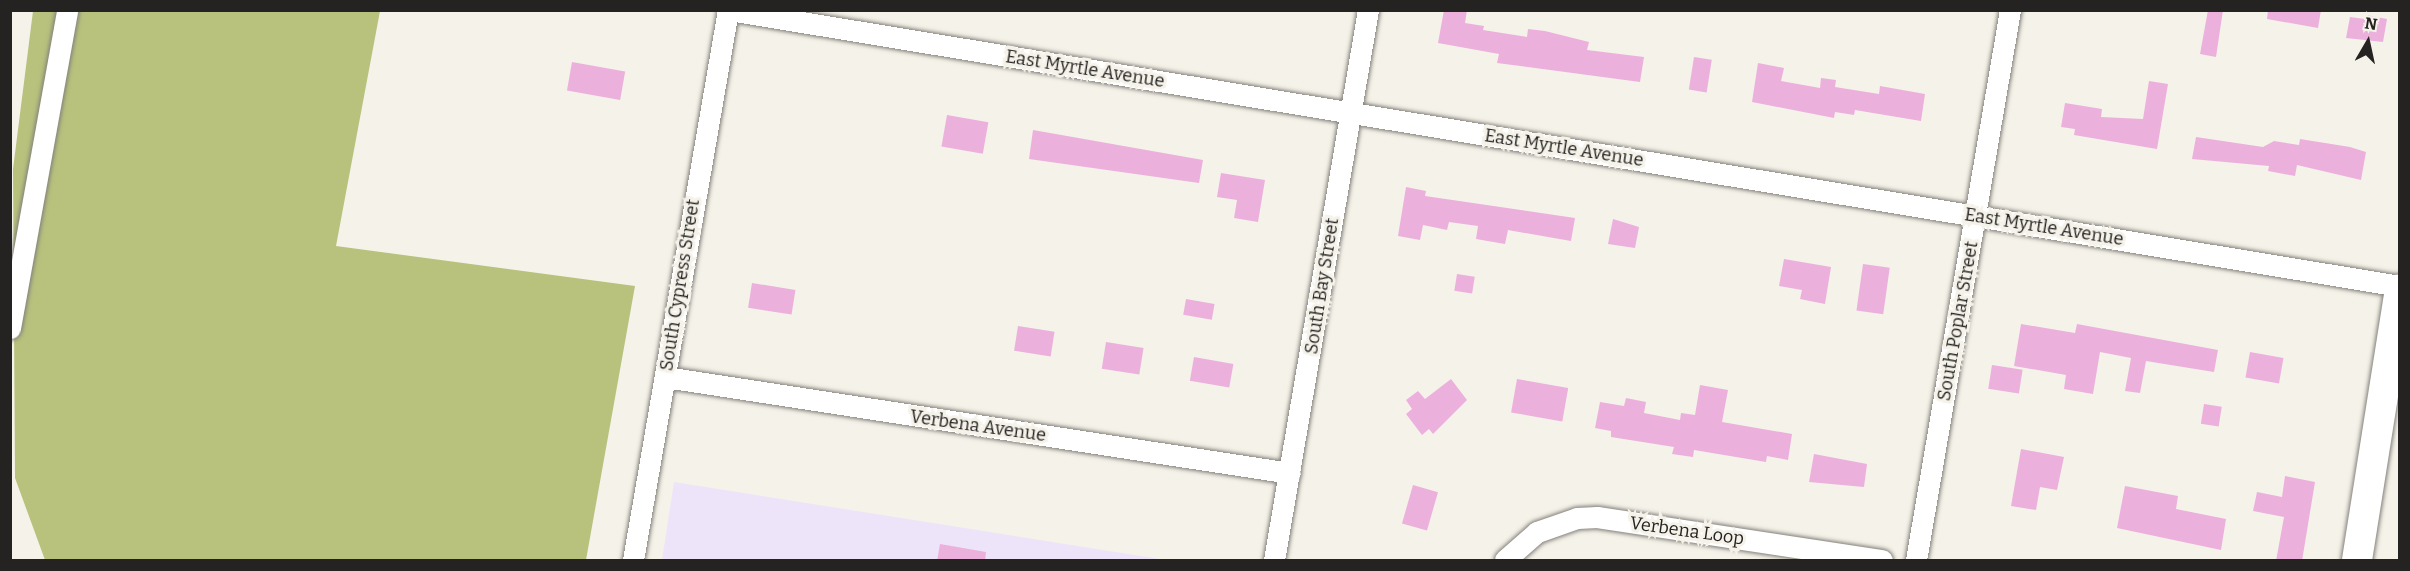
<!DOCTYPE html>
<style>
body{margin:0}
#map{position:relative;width:2410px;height:571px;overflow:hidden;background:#f5f2ea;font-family:Bitter,serif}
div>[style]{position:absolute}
.industrial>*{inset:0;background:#ede4f9}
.forest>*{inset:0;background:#b8c27d}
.building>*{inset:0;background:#ecb0dd;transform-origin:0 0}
.roads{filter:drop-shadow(0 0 2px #83817a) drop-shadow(0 0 2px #83817a)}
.street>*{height:21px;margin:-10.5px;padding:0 10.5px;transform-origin:10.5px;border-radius:10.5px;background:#fff}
.secondary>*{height:30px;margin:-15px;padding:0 15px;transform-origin:15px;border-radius:15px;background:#fff}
span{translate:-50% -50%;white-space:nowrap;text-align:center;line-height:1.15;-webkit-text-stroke:6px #f5f2ea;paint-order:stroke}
.street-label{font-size:18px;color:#242321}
.frame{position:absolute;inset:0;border:12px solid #242321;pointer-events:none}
.north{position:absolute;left:2338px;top:12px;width:60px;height:60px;-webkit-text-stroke:4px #f5f2ea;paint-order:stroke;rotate:9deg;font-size:16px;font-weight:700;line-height:24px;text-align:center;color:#242321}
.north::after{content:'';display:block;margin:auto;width:21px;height:27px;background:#242321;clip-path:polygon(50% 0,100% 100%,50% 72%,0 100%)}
</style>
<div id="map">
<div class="industrial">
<i style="clip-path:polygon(674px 482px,1166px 560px,662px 560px)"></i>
</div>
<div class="forest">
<i style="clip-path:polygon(33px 11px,380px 11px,336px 246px,635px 286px,586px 560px,45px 560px,15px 478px,13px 169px)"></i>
</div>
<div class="building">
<i style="clip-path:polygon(1444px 10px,1467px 10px,1465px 23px,1484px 26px,1483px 30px,1527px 37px,1528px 29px,1545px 31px,1589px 42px,1587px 50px,1644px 57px,1640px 82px,1497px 63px,1499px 54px,1438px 43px)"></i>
<i style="clip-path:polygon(2208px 10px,2223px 10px,2216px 57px,2200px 54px)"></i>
<i style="clip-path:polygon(2268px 10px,2321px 10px,2318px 28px,2267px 19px)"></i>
<i style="clip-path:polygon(2366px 15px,2387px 19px,2383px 42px,2346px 38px,2350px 17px,2365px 19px)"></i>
<i style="left:1694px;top:57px;width:18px;height:33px;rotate:9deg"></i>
<i style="left:572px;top:62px;width:54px;height:29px;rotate:10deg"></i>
<i style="clip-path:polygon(1758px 63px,1784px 68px,1781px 81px,1820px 88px,1821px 78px,1836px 80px,1835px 87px,1879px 94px,1880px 86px,1925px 94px,1921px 121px,1855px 110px,1854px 115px,1835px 112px,1834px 118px,1752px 102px)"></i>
<i style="clip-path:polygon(2149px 81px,2168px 84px,2157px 149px,2074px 135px,2075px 129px,2061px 127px,2065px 103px,2102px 109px,2101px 117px,2143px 119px)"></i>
<i style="left:947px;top:115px;width:42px;height:32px;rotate:10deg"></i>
<i style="clip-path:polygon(1033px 130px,1203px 160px,1199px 183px,1029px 159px)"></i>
<i style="clip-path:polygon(2196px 137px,2263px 147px,2274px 141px,2299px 145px,2300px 139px,2350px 147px,2366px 152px,2361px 180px,2297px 165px,2295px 176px,2268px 171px,2269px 166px,2192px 159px)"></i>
<i style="clip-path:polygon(1221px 173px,1265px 180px,1258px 222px,1234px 218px,1237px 200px,1217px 197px)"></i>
<i style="clip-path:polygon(1406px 187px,1426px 191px,1425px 196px,1575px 218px,1571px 241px,1508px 230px,1505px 244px,1476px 239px,1478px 226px,1449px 222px,1447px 230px,1423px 225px,1420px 240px,1398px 236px)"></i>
<i style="clip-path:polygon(1613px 219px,1639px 227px,1635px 248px,1608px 244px)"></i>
<i style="clip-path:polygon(1784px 259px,1831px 267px,1825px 304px,1800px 299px,1802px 290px,1779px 286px)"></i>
<i style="left:1863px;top:264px;width:27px;height:47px;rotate:8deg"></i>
<i style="left:1457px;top:274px;width:18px;height:17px;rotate:9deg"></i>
<i style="left:752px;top:283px;width:44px;height:25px;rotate:9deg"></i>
<i style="left:1186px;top:299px;width:29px;height:16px;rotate:10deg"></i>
<i style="clip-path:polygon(2021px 324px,2075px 333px,2077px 324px,2218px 350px,2214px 372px,2146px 361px,2140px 393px,2125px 391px,2131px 358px,2100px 352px,2093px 394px,2064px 389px,2066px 375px,2014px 366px)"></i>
<i style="left:1018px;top:326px;width:37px;height:25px;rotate:9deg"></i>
<i style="left:1106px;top:342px;width:38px;height:27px;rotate:9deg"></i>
<i style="left:2250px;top:352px;width:34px;height:26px;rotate:10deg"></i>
<i style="left:1194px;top:357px;width:40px;height:24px;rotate:10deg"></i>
<i style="left:1992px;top:365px;width:31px;height:24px;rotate:9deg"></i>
<i style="clip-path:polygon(1451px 379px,1467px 400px,1433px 434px,1429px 429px,1422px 435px,1406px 414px,1412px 409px,1406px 400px,1418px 391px,1425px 399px)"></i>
<i style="left:1517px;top:379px;width:52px;height:34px;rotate:10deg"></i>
<i style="clip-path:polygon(1700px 385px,1728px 390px,1722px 422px,1792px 434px,1788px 460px,1767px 456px,1766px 462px,1694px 450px,1693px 457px,1672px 454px,1674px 447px,1611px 437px,1611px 431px,1595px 428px,1600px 402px,1624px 406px,1626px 398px,1646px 402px,1644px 413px,1680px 420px,1681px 413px,1695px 415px)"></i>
<i style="left:2204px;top:404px;width:18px;height:20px;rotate:9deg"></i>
<i style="clip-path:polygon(2021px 449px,2064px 457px,2057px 490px,2040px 487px,2036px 510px,2011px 506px)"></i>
<i style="clip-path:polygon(1814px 454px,1867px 464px,1864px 487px,1809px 482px)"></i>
<i style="clip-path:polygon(2285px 476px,2315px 482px,2302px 561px,2276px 561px,2284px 517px,2253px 511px,2257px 492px,2282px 497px)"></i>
<i style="left:1413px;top:485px;width:26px;height:40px;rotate:16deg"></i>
<i style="clip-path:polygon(2125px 486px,2178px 496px,2176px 509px,2226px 519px,2221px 550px,2117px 528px)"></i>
<i style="clip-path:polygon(940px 544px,986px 552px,985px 561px,937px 561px)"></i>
</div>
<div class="roads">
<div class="street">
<i style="left:729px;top:10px;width:1694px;rotate:9.38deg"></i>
<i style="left:10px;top:328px;width:323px;rotate:-79.8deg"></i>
<i style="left:665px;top:377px;width:632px;rotate:8.73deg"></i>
<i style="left:633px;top:560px;width:558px;rotate:-80.2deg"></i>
<i style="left:1274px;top:560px;width:558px;rotate:-80.3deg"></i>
<i style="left:1505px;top:560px;width:43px;rotate:-41.2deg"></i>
<i style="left:1537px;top:532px;width:42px;rotate:-19.3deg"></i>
<i style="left:1577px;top:518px;width:20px;rotate:-3deg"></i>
<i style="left:1597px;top:517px;width:288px;rotate:8.6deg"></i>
<i style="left:1916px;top:560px;width:558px;rotate:-80.3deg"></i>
</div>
<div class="secondary">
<i style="left:2357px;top:560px;width:274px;rotate:-81deg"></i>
</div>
</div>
<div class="street-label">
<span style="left:1085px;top:69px;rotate:9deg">East Myrtle Avenue</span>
<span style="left:1564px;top:148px;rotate:9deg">East Myrtle Avenue</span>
<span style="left:2044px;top:227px;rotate:9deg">East Myrtle Avenue</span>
<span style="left:680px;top:285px;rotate:-81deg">South Cypress Street</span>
<span style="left:1322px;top:286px;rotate:-81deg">South Bay Street</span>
<span style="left:1958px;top:321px;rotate:-80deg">South Poplar Street</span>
<span style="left:978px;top:426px;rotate:8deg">Verbena Avenue</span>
<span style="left:1687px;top:531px;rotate:8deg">Verbena Loop</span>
</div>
<div class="frame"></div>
<div class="north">N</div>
</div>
